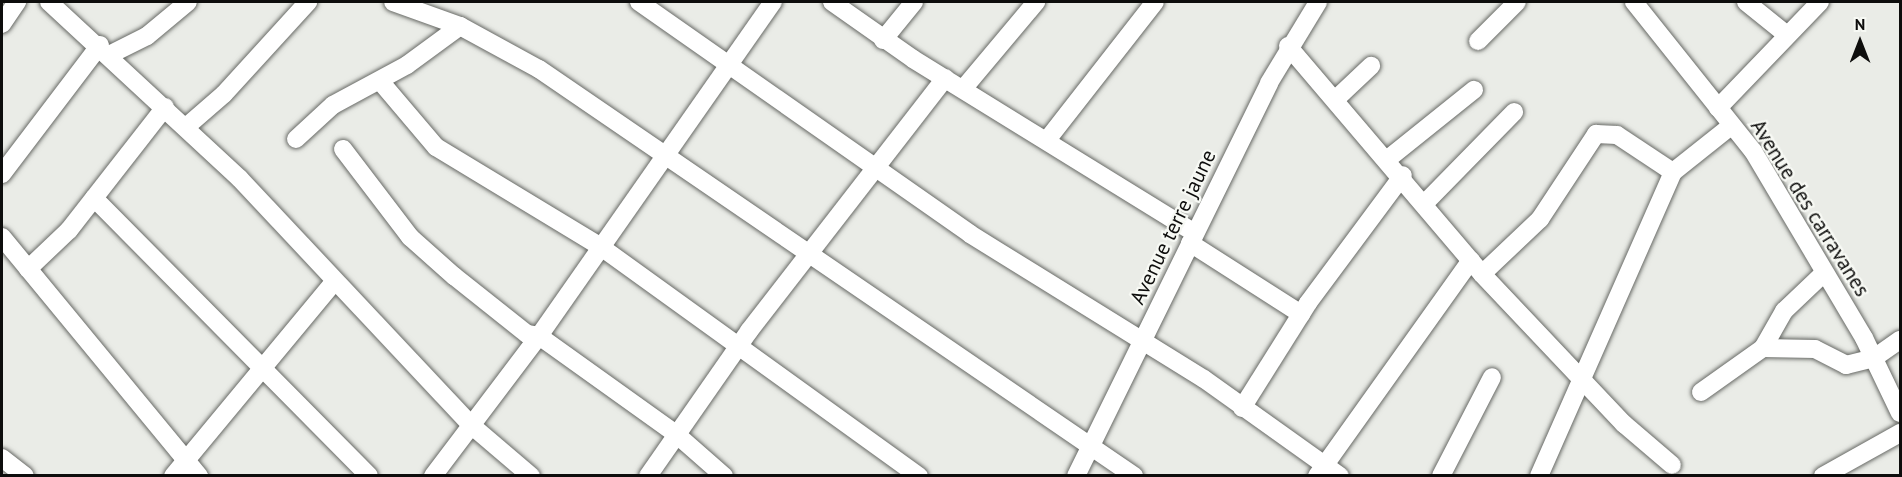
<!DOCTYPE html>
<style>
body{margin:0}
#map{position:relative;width:1902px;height:477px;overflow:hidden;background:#eaece7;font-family:"PT Sans",sans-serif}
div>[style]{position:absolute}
.roads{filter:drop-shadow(0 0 2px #676965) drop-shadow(0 0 2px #676965)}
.minor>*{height:18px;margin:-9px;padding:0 9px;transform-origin:9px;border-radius:9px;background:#fff}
span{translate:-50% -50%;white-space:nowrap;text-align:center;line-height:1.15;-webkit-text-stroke:4.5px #f7f9f4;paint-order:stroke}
.street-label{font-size:21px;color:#0d0d0c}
.frame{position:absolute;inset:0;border:3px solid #0d0d0c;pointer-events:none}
.north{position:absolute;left:1830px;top:12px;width:60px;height:60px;-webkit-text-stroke:4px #f7f9f4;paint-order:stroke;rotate:0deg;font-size:16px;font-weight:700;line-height:24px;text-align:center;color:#0d0d0c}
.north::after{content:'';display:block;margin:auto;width:21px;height:27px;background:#0d0d0c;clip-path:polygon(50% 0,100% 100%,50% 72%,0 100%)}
</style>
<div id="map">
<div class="roads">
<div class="minor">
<i style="left:49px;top:2px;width:260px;rotate:42.8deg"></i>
<i style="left:240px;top:179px;width:337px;rotate:46.8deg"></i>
<i style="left:471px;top:425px;width:79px;rotate:40.4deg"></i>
<i style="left:393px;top:2px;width:71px;rotate:19.7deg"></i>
<i style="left:460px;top:26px;width:90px;rotate:28.6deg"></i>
<i style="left:539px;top:69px;width:721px;rotate:34.37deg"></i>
<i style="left:639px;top:2px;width:404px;rotate:35deg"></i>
<i style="left:970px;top:234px;width:275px;rotate:31.8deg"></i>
<i style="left:1204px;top:379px;width:167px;rotate:35.5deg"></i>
<i style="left:832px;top:2px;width:99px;rotate:35.1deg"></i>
<i style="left:913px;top:59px;width:331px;rotate:31.7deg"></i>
<i style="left:1634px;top:2px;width:191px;rotate:51.4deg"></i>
<i style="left:1753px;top:151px;width:217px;rotate:59.3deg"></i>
<i style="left:1864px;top:338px;width:83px;rotate:64.4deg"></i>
<i style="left:1746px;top:2px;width:53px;rotate:38.8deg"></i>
<i style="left:2px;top:24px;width:27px;rotate:-56deg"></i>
<i style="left:883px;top:40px;width:49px;rotate:-50.8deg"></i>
<i style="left:1478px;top:41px;width:55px;rotate:-45deg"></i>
<i style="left:1288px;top:46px;width:299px;rotate:49.6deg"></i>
<i style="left:1482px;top:274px;width:207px;rotate:46.6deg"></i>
<i style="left:1624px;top:424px;width:63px;rotate:40.5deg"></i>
<i style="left:111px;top:54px;width:40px;rotate:-26.6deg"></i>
<i style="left:147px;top:36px;width:53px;rotate:-39.7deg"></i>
<i style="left:380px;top:81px;width:87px;rotate:49.7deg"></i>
<i style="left:436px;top:147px;width:193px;rotate:31.2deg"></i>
<i style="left:601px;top:247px;width:392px;rotate:35.8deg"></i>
<i style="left:963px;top:89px;width:114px;rotate:-50deg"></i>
<i style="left:1337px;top:98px;width:47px;rotate:-43.3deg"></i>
<i style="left:1718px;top:108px;width:147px;rotate:-46.1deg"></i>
<i style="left:186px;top:127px;width:50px;rotate:-41deg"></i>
<i style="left:224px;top:94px;width:125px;rotate:-47.6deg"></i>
<i style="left:296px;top:139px;width:50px;rotate:-42.6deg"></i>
<i style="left:333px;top:105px;width:84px;rotate:-28.4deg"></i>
<i style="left:407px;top:65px;width:66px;rotate:-36.3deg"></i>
<i style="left:1047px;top:140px;width:175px;rotate:-52deg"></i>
<i style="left:343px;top:149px;width:111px;rotate:52.7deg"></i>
<i style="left:410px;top:237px;width:59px;rotate:41.6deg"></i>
<i style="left:454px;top:276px;width:93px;rotate:38.5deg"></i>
<i style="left:527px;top:334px;width:12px;rotate:9deg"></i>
<i style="left:539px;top:336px;width:168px;rotate:35.6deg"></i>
<i style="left:676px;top:434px;width:64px;rotate:41.2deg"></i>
<i style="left:1389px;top:158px;width:109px;rotate:-38.7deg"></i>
<i style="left:2px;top:174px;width:162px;rotate:-52.8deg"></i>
<i style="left:94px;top:198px;width:391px;rotate:45.3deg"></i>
<i style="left:1426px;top:202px;width:126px;rotate:-45.6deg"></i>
<i style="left:2px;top:237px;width:310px;rotate:50.5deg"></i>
<i style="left:1190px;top:243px;width:132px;rotate:32.6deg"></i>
<i style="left:28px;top:269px;width:57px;rotate:-43.6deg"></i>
<i style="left:69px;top:230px;width:156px;rotate:-52deg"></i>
<i style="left:1482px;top:274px;width:80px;rotate:-43.5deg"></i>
<i style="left:1540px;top:219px;width:102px;rotate:-56.6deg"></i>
<i style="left:1596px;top:134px;width:21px;rotate:3deg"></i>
<i style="left:1617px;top:135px;width:67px;rotate:33.5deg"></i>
<i style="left:1763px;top:348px;width:52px;rotate:1.1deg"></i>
<i style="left:1815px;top:349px;width:35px;rotate:27deg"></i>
<i style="left:1846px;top:365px;width:29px;rotate:-14deg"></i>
<i style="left:1874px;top:358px;width:32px;rotate:-35deg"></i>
<i style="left:1701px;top:392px;width:76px;rotate:-35.4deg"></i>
<i style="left:1763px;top:348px;width:43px;rotate:-60.4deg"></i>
<i style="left:1784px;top:311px;width:54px;rotate:-43.5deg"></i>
<i style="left:1242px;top:408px;width:124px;rotate:-57.8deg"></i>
<i style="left:1308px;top:303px;width:159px;rotate:-53.4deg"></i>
<i style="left:2px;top:458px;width:29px;rotate:38deg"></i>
<i style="left:173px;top:476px;width:252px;rotate:-50.3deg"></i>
<i style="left:433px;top:476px;width:176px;rotate:-52.9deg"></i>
<i style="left:539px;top:336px;width:408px;rotate:-55deg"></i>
<i style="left:648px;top:476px;width:177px;rotate:-55.1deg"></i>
<i style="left:749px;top:331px;width:320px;rotate:-52.2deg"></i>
<i style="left:1076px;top:476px;width:438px;rotate:-63.8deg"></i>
<i style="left:1269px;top:83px;width:95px;rotate:-58.8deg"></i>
<i style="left:1317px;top:476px;width:265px;rotate:-54.5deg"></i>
<i style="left:1441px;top:476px;width:111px;rotate:-62.7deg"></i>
<i style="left:1539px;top:476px;width:332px;rotate:-66.2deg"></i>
<i style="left:1673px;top:172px;width:75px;rotate:-38.5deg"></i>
<i style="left:1823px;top:476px;width:88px;rotate:-29.2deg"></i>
</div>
</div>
<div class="street-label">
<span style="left:1810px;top:208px;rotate:58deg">Avenue des carravanes</span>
<span style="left:1173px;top:227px;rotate:-64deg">Avenue terre jaune</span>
</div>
<div class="frame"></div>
<div class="north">N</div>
</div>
